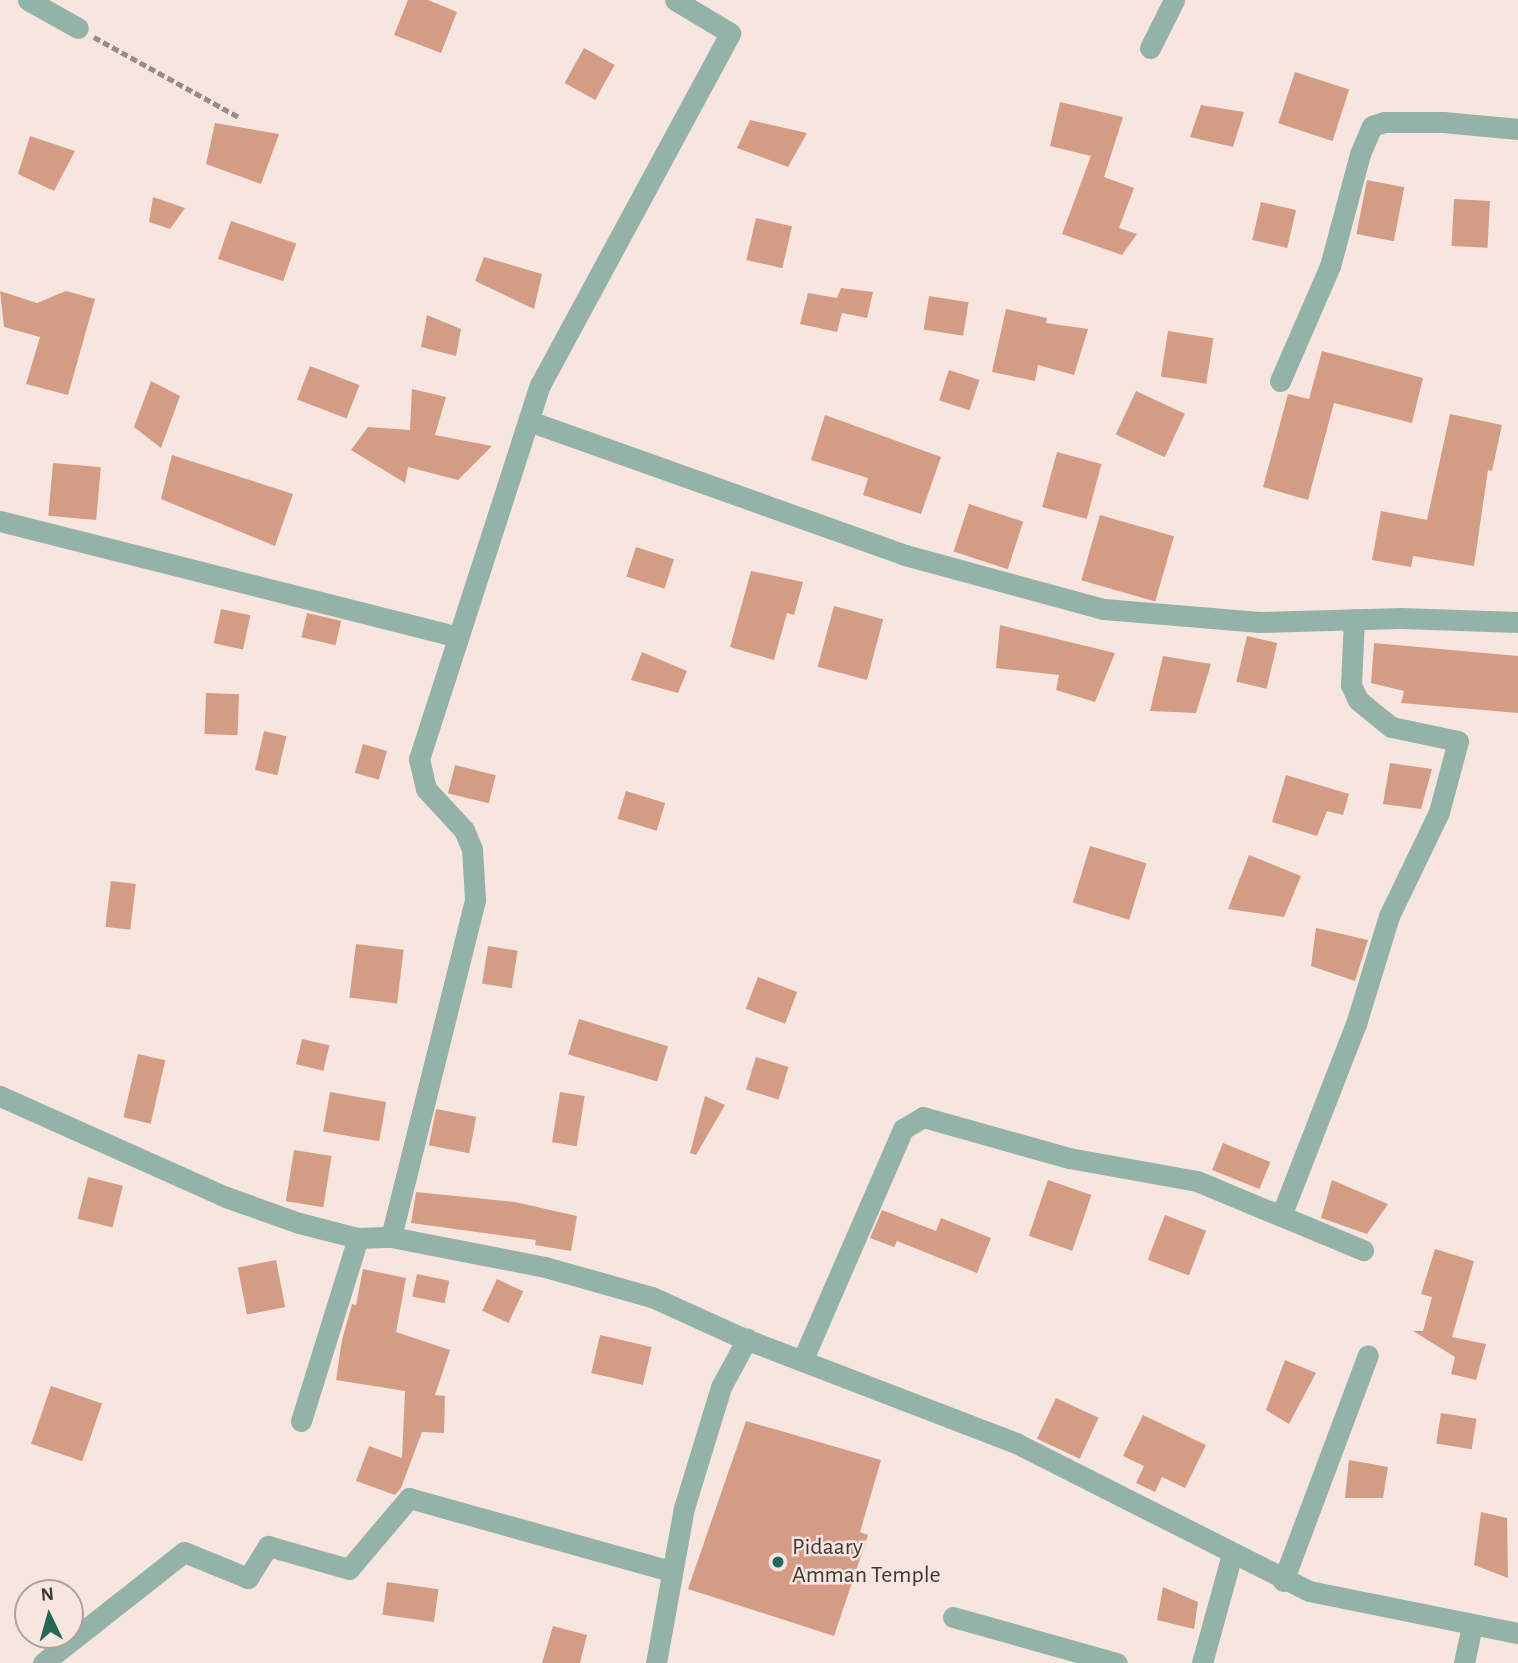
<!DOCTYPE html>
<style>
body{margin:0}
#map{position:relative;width:1518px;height:1663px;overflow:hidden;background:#f7e6e0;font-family:"Alegreya Sans",sans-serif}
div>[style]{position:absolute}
.building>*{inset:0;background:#d59c85;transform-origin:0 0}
.path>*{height:4.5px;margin-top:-2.25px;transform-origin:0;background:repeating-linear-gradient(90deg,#978c87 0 7px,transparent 0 10.5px)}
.street>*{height:21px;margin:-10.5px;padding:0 10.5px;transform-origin:10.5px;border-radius:10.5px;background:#95b2a9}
.dots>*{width:19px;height:19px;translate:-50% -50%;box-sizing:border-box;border:4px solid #f7e6e0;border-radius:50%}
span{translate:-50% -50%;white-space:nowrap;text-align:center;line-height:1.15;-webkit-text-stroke:5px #f7e6e0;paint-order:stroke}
.poi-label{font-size:24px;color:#3f3936}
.left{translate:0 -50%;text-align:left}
.north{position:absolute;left:14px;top:1579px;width:70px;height:70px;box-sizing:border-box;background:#f7e6e0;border:2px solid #ada19c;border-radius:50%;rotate:355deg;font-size:19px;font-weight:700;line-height:28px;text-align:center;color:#3f3936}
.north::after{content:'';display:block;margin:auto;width:24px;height:32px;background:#246756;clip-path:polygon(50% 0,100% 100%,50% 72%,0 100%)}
</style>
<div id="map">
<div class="building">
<i style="clip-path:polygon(408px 0,428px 0,457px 12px,441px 53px,394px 35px)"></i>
<i style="left:584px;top:48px;width:35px;height:40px;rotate:29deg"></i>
<i style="left:1295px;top:72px;width:57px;height:54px;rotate:18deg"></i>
<i style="clip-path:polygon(1060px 102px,1123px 117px,1104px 177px,1134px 188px,1119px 228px,1137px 234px,1122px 255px,1062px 234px,1091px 156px,1050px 146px)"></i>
<i style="clip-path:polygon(1201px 105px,1244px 112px,1233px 147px,1190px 137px)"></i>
<i style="clip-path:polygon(750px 120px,807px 133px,788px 167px,737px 148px)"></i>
<i style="clip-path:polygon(215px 123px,279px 134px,261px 184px,206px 164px)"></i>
<i style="clip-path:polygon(30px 136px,75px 151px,54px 191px,18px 174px)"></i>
<i style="left:1367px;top:180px;width:38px;height:55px;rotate:11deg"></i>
<i style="clip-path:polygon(153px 197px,185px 208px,170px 229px,149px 222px)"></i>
<i style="left:1454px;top:199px;width:36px;height:47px;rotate:3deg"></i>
<i style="left:1261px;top:202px;width:36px;height:39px;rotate:13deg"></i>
<i style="left:756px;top:218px;width:37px;height:43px;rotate:13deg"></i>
<i style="left:231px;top:221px;width:69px;height:40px;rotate:19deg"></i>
<i style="clip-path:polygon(484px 257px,542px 274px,534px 309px,475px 281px)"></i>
<i style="clip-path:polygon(841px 288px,873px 292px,867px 318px,842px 313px,837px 332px,800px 324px,808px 293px,837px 298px)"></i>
<i style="clip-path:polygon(0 291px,37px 303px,66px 291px,95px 299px,68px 395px,26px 384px,40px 337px,4px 327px)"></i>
<i style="left:929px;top:296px;width:40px;height:34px;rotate:9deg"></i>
<i style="clip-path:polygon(1006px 309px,1047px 318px,1046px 323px,1088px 329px,1074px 375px,1038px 365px,1035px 381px,992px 372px)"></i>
<i style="clip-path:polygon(427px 315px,461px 329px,456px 356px,421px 347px)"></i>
<i style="left:1168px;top:331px;width:46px;height:46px;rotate:9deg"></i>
<i style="clip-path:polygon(1322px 351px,1423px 378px,1412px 423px,1334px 403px,1308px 500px,1263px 487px,1288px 394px,1309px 399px)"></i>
<i style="left:310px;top:366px;width:53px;height:36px;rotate:21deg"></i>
<i style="left:949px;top:370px;width:32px;height:32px;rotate:18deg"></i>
<i style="clip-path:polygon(151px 381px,180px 396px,161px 448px,134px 427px)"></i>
<i style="clip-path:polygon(412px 389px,446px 397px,435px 435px,492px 446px,458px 480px,408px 467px,405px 483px,351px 450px,368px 427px,410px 430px)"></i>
<i style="left:1136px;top:391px;width:54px;height:48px;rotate:25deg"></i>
<i style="clip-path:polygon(1450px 414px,1502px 425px,1492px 471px,1488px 470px,1474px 566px,1413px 556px,1411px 567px,1372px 560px,1381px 511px,1427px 520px)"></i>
<i style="clip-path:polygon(825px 415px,941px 457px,921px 514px,863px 495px,868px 478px,811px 460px)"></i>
<i style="left:1057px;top:452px;width:46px;height:57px;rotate:15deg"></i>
<i style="clip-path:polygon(172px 455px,293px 494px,275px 546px,161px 499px)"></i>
<i style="left:53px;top:463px;width:48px;height:53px;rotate:5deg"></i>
<i style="left:969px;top:504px;width:57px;height:50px;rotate:18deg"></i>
<i style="left:1100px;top:515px;width:77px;height:68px;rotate:16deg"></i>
<i style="left:636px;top:547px;width:40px;height:31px;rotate:18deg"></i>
<i style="clip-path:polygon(751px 571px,803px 582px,794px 615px,787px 613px,774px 660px,730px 647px)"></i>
<i style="left:834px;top:606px;width:51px;height:63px;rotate:15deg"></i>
<i style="left:221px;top:609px;width:30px;height:35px;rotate:12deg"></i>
<i style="left:307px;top:613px;width:35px;height:25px;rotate:13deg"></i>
<i style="clip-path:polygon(1000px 625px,1115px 653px,1095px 702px,1056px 690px,1059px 675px,996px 668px)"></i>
<i style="left:1247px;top:636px;width:31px;height:47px;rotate:13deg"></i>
<i style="clip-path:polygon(1374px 643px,1518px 656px,1518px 713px,1401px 703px,1404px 691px,1371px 683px)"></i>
<i style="clip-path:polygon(642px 652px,687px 671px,678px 693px,631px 680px)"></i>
<i style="clip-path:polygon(1163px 656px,1211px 664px,1196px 713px,1150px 711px)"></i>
<i style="left:206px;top:693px;width:33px;height:41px;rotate:2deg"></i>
<i style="left:264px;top:731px;width:23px;height:40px;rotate:13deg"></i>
<i style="left:363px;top:744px;width:25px;height:30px;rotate:16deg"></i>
<i style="clip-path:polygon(1390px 763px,1432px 769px,1421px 809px,1383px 804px)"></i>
<i style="left:455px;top:765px;width:42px;height:29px;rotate:14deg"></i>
<i style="clip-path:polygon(1286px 775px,1349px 794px,1343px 815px,1327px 811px,1317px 836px,1272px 822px)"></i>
<i style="left:626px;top:791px;width:41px;height:29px;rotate:17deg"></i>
<i style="left:1090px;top:846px;width:59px;height:59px;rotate:17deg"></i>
<i style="clip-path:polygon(1249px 855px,1301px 876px,1284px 917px,1228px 909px)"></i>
<i style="left:111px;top:881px;width:25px;height:46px;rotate:7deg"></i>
<i style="clip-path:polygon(1316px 928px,1368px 940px,1355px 981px,1311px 966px)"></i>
<i style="left:356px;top:944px;width:48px;height:54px;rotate:7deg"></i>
<i style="left:488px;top:946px;width:30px;height:38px;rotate:9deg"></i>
<i style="left:758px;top:977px;width:42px;height:34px;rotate:21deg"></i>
<i style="left:579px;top:1019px;width:93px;height:37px;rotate:17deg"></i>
<i style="left:302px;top:1039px;width:28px;height:26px;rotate:13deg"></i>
<i style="left:138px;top:1054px;width:28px;height:65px;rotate:13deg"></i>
<i style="left:756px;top:1057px;width:34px;height:34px;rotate:17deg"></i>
<i style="left:330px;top:1092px;width:57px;height:40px;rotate:10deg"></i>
<i style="left:560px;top:1092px;width:25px;height:51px;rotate:9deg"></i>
<i style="clip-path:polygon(705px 1096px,725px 1105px,696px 1155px,690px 1153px)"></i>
<i style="left:436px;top:1109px;width:41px;height:37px;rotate:11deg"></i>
<i style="left:1223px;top:1143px;width:51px;height:29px;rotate:22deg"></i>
<i style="left:294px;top:1150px;width:38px;height:52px;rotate:9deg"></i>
<i style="left:88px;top:1177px;width:36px;height:43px;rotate:14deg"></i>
<i style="left:1048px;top:1180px;width:46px;height:59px;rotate:19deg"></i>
<i style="clip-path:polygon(1332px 1180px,1388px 1204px,1367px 1234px,1321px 1218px)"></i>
<i style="clip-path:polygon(416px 1192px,515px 1202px,577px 1216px,571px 1251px,535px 1245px,536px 1240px,411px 1223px)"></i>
<i style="clip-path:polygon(882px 1210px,936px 1231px,941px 1218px,991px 1238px,977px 1273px,897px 1241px,894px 1247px,870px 1238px)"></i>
<i style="left:1165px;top:1215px;width:44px;height:48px;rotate:21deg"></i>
<i style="clip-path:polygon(1435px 1249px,1474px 1261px,1452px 1337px,1486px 1344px,1476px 1380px,1451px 1374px,1455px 1357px,1413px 1331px,1423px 1331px,1432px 1297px,1421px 1294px)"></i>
<i style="left:276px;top:1260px;width:48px;height:39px;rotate:79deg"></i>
<i style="clip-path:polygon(363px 1269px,406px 1278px,396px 1332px,450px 1350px,435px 1395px,445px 1396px,444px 1433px,422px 1432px,401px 1488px,395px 1495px,356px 1481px,369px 1446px,402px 1458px,405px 1391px,336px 1380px,342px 1340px,352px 1304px,356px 1305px)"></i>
<i style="left:417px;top:1274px;width:33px;height:23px;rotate:12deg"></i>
<i style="left:497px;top:1279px;width:29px;height:35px;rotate:25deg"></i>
<i style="left:600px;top:1335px;width:53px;height:39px;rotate:13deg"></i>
<i style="clip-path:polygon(1285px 1360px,1316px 1373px,1289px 1424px,1266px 1410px)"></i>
<i style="left:51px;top:1386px;width:54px;height:61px;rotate:19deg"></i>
<i style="left:1056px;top:1398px;width:47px;height:45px;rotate:25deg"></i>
<i style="left:1441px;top:1413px;width:36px;height:31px;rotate:9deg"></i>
<i style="clip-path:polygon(1143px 1415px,1206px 1445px,1185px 1488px,1162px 1477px,1155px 1492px,1136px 1483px,1144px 1466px,1123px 1456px)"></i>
<i style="clip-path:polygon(746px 1421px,881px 1460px,860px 1532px,868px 1535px,834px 1636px,688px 1589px)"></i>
<i style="clip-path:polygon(1349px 1460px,1388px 1467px,1383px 1498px,1345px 1498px)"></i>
<i style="clip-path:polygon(1481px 1512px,1507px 1518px,1508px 1578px,1474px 1565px)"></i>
<i style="left:387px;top:1582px;width:52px;height:33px;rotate:8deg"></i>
<i style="clip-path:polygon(1163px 1587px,1198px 1602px,1194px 1629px,1157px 1620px)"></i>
<i style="clip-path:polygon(553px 1626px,587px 1635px,580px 1663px,542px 1663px)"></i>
</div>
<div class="path">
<i style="left:94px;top:37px;width:166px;rotate:28.9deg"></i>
</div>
<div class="street">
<i style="left:28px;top:0;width:57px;rotate:29.2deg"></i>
<i style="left:1150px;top:48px;width:54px;rotate:-63.4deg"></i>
<i style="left:1280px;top:381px;width:125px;rotate:-66.5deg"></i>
<i style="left:1330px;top:266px;width:116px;rotate:-75deg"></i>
<i style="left:1360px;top:154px;width:30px;rotate:-67deg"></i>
<i style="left:1372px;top:126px;width:13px;rotate:-18deg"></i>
<i style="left:1384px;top:122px;width:59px"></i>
<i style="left:1443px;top:122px;width:75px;rotate:5.3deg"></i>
<i style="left:529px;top:421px;width:399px;rotate:19.6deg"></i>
<i style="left:905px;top:555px;width:206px;rotate:15.2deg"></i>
<i style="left:1104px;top:609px;width:156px;rotate:4.8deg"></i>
<i style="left:1259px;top:622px;width:142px;rotate:-1.6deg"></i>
<i style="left:1401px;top:618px;width:117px;rotate:2deg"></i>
<i style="left:0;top:521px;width:472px;rotate:14.2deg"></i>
<i style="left:0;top:1096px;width:248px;rotate:24.1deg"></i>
<i style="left:226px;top:1197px;width:77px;rotate:19.6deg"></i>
<i style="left:299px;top:1223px;width:61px;rotate:14.3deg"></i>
<i style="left:358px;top:1238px;width:33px;rotate:-2deg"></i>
<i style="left:391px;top:1237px;width:157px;rotate:11deg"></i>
<i style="left:545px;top:1267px;width:111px;rotate:15.7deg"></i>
<i style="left:652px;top:1297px;width:97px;rotate:24.4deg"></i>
<i style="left:740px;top:1337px;width:296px;rotate:21deg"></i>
<i style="left:1016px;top:1443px;width:328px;rotate:26.8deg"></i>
<i style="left:1309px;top:1591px;width:213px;rotate:11.4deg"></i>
<i style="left:1281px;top:1216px;width:206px;rotate:-68.7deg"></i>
<i style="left:1356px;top:1024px;width:113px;rotate:-73deg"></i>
<i style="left:1389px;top:916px;width:115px;rotate:-64.3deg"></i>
<i style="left:1439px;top:812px;width:73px;rotate:-75deg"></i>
<i style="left:1458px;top:741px;width:68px;rotate:-168.2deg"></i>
<i style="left:1391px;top:727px;width:43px;rotate:-140.7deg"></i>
<i style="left:1358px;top:700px;width:17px;rotate:-115deg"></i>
<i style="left:1351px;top:685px;width:66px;rotate:-87.4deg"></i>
<i style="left:391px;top:1237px;width:348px;rotate:-76deg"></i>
<i style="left:475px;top:899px;width:50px;rotate:-93.4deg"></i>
<i style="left:472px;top:849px;width:21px;rotate:-113deg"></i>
<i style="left:464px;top:830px;width:56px;rotate:-132.8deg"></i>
<i style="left:426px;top:789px;width:31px;rotate:-103deg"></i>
<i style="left:419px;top:759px;width:393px;rotate:-72.1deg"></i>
<i style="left:540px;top:385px;width:400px;rotate:-61.6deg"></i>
<i style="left:730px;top:33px;width:64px;rotate:-149deg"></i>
<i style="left:803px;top:1359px;width:251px;rotate:-66.5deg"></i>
<i style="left:903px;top:1129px;width:23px;rotate:-31deg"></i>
<i style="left:923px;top:1117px;width:152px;rotate:15.7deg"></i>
<i style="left:1069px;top:1158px;width:130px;rotate:10.2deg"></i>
<i style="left:1197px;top:1181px;width:180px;rotate:22.6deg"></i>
<i style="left:301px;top:1421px;width:192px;rotate:-72.7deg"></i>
<i style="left:1283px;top:1581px;width:241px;rotate:-69.4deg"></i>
<i style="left:953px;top:1617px;width:170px;rotate:15.7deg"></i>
<i style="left:43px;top:1663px;width:179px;rotate:-38.2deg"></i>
<i style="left:184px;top:1552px;width:69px;rotate:22.1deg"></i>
<i style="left:248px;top:1578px;width:38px;rotate:-58deg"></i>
<i style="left:268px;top:1546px;width:84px;rotate:15.9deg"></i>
<i style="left:349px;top:1569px;width:93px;rotate:-49.8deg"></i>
<i style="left:409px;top:1498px;width:272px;rotate:15.6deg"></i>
<i style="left:656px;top:1663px;width:158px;rotate:-79.8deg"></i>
<i style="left:684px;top:1508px;width:127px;rotate:-73deg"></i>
<i style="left:721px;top:1387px;width:55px;rotate:-61.6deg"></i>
<i style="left:1202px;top:1663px;width:113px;rotate:-74.6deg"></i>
<i style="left:1464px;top:1663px;width:38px;rotate:-78deg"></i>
</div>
<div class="dots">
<i style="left:778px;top:1562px;background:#246756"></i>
</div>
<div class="poi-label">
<span class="left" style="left:792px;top:1562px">Pidaary<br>Amman Temple</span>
</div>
<div class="north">N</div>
</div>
